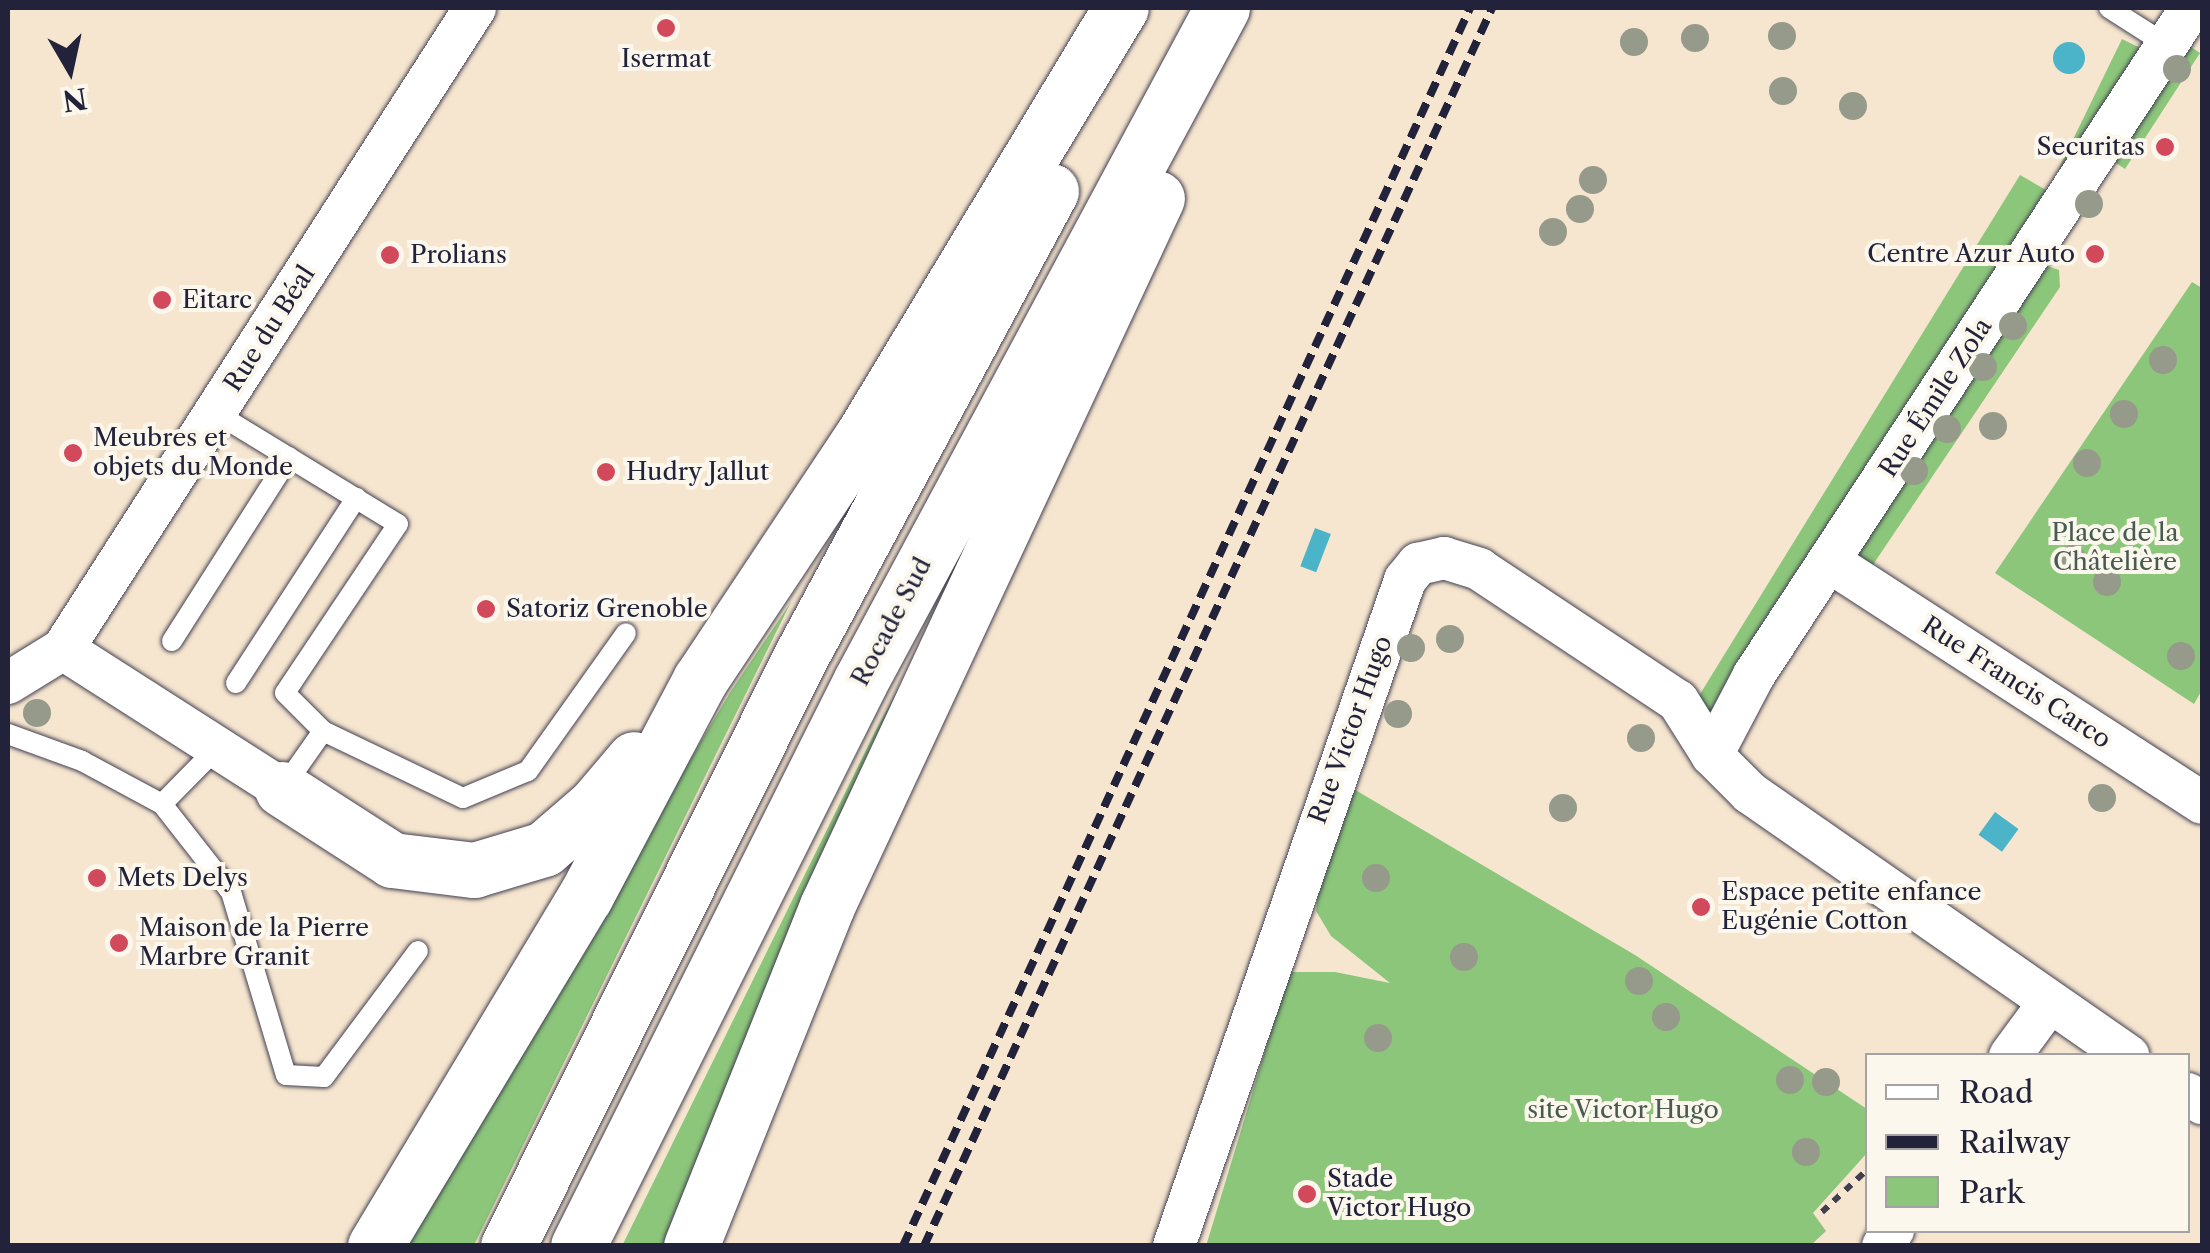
<!DOCTYPE html>
<meta charset="utf-8">
<style>
body{margin:0}
#map{position:relative;width:2210px;height:1253px;overflow:hidden;background:#f6e6cf;font-family:"Libre Caslon Text",serif}
div>[style]{position:absolute}
.green>*{inset:0;background:#8cc67b;transform-origin:0 0}
.water>*{inset:0;background:#4bb4c9;transform-origin:0 0}
.round{border-radius:50%}
.path>*{height:6px;margin-top:-3px;transform-origin:0;background:repeating-linear-gradient(90deg,#423f51 0 8px,transparent 0 16px)}
.roads{filter:drop-shadow(0 0 2px #423f51) drop-shadow(0 0 2px #423f51)}
.lane>*{height:20px;margin:-10px;padding:0 10px;transform-origin:10px;border-radius:10px;background:#fff}
.street>*{height:42px;margin:-21px;padding:0 21px;transform-origin:21px;border-radius:21px;background:#fff}
.highway>*{height:55px;margin:-27.5px;padding:0 27.5px;transform-origin:27.5px;border-radius:27.5px;background:#fff}
.rail>*{height:8px;margin-top:-4px;transform-origin:0;background:repeating-linear-gradient(90deg,#22223b 0 15px,transparent 0 23px)}
.trees>*{width:28px;height:28px;margin:-14px;border-radius:50%;background:#969a8a}
.dots>*{width:28px;height:28px;translate:-50% -50%;box-sizing:border-box;border:5px solid #fbf7ec;border-radius:50%}
span{translate:-50% -50%;white-space:nowrap;text-align:center;line-height:1.15;-webkit-text-stroke:8px #fbf7ec;paint-order:stroke}
.poi-label{font-size:25px;color:#22223b}
.right{translate:-100% -50%;text-align:right}
.left{translate:0 -50%;text-align:left}
.street-label{font-size:25px;color:#22223b}
.park-label{font-size:25px;color:#475b51}
.frame{position:absolute;inset:0;border:10px solid #22223b;pointer-events:none}
.legend{position:absolute;left:1865px;top:1053px;width:325px;height:180px;box-sizing:border-box;background:#fbf7ec;border:2px solid #a4a2a5;margin:0;padding:12px 18px;list-style:none;font-size:30px;color:#22223b}
.legend li{display:flex;align-items:center;gap:20px;height:50px}
.legend b{width:50px;border:2px solid #a4a2a5}
.north{position:absolute;left:20px;top:20px;width:100px;height:100px;-webkit-text-stroke:8px #fbf7ec;paint-order:stroke;rotate:171deg;font-size:28px;font-weight:700;line-height:40px;text-align:center;color:#22223b}
.north::after{content:'';display:block;margin:auto;width:35px;height:45px;background:#22223b;clip-path:polygon(50% 0,100% 100%,50% 72%,0 100%)}
</style>
<div id="map">
<div class="green">
<i style="left:2122px;top:39px;width:34px;height:146px;rotate:26deg"></i>
<i style="clip-path:polygon(2182px 41px,2200px 53px,2125px 169px,2104px 155px)"></i>
<i style="clip-path:polygon(2020px 175px,2060px 198px,1714px 727px,1697px 699px)"></i>
<i style="clip-path:polygon(2035px 262px,2059px 270px,2060px 287px,1860px 584px,1832px 578px)"></i>
<i style="clip-path:polygon(2192px 282px,2202px 288px,2202px 690px,2194px 704px,1995px 573px)"></i>
<i style="clip-path:polygon(987px 526px,671px 1245px,622px 1246px,876px 730px)"></i>
<i style="clip-path:polygon(791px 602px,474px 1245px,401px 1246px,731px 691px)"></i>
<i style="clip-path:polygon(1352px 788px,1635px 955px,1867px 1109px,1867px 1153px,1813px 1213px,1826px 1231px,1811px 1245px,1206px 1246px,1289px 972px,1335px 972px,1390px 983px,1331px 936px,1316px 911px,1320px 879px)"></i>
</div>
<div class="water">
<i class="round" style="left:2053px;top:42px;width:32px;height:32px"></i>
<i style="left:1315px;top:528px;width:17px;height:41px;rotate:21deg"></i>
<i style="left:1995px;top:812px;width:29px;height:28px;rotate:36deg"></i>
</div>
<div class="path">
<i style="left:1822px;top:1212px;width:63px;rotate:-43.1deg"></i>
</div>
<div class="roads">
<div class="lane">
<i style="left:2109px;top:8px;width:69px;rotate:32.5deg"></i>
<i style="left:216px;top:413px;width:213px;rotate:31.4deg"></i>
<i style="left:398px;top:524px;width:203px;rotate:123.8deg"></i>
<i style="left:285px;top:693px;width:54px;rotate:45deg"></i>
<i style="left:323px;top:731px;width:70px;rotate:125.1deg"></i>
<i style="left:172px;top:641px;width:218px;rotate:-57.5deg"></i>
<i style="left:236px;top:683px;width:221px;rotate:-57deg"></i>
<i style="left:323px;top:731px;width:155px;rotate:25.6deg"></i>
<i style="left:463px;top:798px;width:70px;rotate:-22.6deg"></i>
<i style="left:528px;top:771px;width:169px;rotate:-54.6deg"></i>
<i style="left:8px;top:734px;width:79px;rotate:20deg"></i>
<i style="left:82px;top:761px;width:91px;rotate:28.3deg"></i>
<i style="left:162px;top:804px;width:78px;rotate:-45.5deg"></i>
<i style="left:162px;top:804px;width:112px;rotate:51.9deg"></i>
<i style="left:231px;top:892px;width:191px;rotate:73.3deg"></i>
<i style="left:286px;top:1075px;width:38px;rotate:3deg"></i>
<i style="left:324px;top:1077px;width:157px;rotate:-53.3deg"></i>
</div>
<div class="street">
<i style="left:1830px;top:562px;width:443px;rotate:32.9deg"></i>
<i style="left:63px;top:649px;width:260px;rotate:32.6deg"></i>
<i style="left:8px;top:683px;width:65px;rotate:-31.7deg"></i>
<i style="left:63px;top:649px;width:762px;rotate:-57.27deg"></i>
<i style="left:1712px;top:755px;width:90px;rotate:-62.3deg"></i>
<i style="left:1754px;top:675px;width:797px;rotate:-56.77deg"></i>
<i style="left:2010px;top:1056px;width:66px;rotate:-53.7deg"></i>
<i style="left:2188px;top:1094px;width:17px;rotate:33deg"></i>
<i style="left:1174px;top:1246px;width:705px;rotate:-70.87deg"></i>
<i style="left:1405px;top:580px;width:21px;rotate:-51deg"></i>
<i style="left:1418px;top:564px;width:27px;rotate:-13deg"></i>
<i style="left:1444px;top:558px;width:37px;rotate:17deg"></i>
<i style="left:1479px;top:569px;width:239px;rotate:33.6deg"></i>
<i style="left:1678px;top:701px;width:64px;rotate:57.8deg"></i>
<i style="left:1712px;top:755px;width:54px;rotate:45deg"></i>
<i style="left:1750px;top:793px;width:461px;rotate:34.8deg"></i>
<i style="left:1883px;top:1246px;width:19px;rotate:-58deg"></i>
</div>
<div class="highway">
<i style="left:282px;top:789px;width:131px;rotate:32.8deg"></i>
<i style="left:392px;top:860px;width:83px;rotate:7deg"></i>
<i style="left:474px;top:870px;width:73px;rotate:-16.7deg"></i>
<i style="left:544px;top:849px;width:67px;rotate:-40.8deg"></i>
<i style="left:595px;top:805px;width:60px;rotate:-49.7deg"></i>
<i style="left:375px;top:1246px;width:407px;rotate:-59deg"></i>
<i style="left:585px;top:897px;width:246px;rotate:-62.1deg"></i>
<i style="left:700px;top:680px;width:294px;rotate:-56.4deg"></i>
<i style="left:863px;top:435px;width:499px;rotate:-58.9deg"></i>
<i style="left:508px;top:1246px;width:659px;rotate:-63.59deg"></i>
<i style="left:801px;top:656px;width:528px;rotate:-61.74deg"></i>
<i style="left:578px;top:1246px;width:631px;rotate:-63.43deg"></i>
<i style="left:860px;top:682px;width:765px;rotate:-61.76deg"></i>
<i style="left:691px;top:1246px;width:366px;rotate:-68.2deg"></i>
<i style="left:827px;top:906px;width:781px;rotate:-65.01deg"></i>
</div>
</div>
<div class="rail">
<i style="left:903px;top:1246px;width:1362px;rotate:-65.39deg"></i>
<i style="left:924px;top:1246px;width:1362px;rotate:-65.35deg"></i>
</div>
<div class="trees">
<i style="left:1782px;top:36px"></i>
<i style="left:1695px;top:38px"></i>
<i style="left:1634px;top:42px"></i>
<i style="left:2177px;top:69px"></i>
<i style="left:1783px;top:91px"></i>
<i style="left:1853px;top:106px"></i>
<i style="left:1593px;top:180px"></i>
<i style="left:2089px;top:204px"></i>
<i style="left:1580px;top:209px"></i>
<i style="left:1553px;top:232px"></i>
<i style="left:2013px;top:326px"></i>
<i style="left:2163px;top:360px"></i>
<i style="left:1983px;top:367px"></i>
<i style="left:2124px;top:414px"></i>
<i style="left:1993px;top:426px"></i>
<i style="left:1947px;top:429px"></i>
<i style="left:2087px;top:463px"></i>
<i style="left:1914px;top:471px"></i>
<i style="left:2072px;top:559px"></i>
<i style="left:2107px;top:582px"></i>
<i style="left:1450px;top:639px"></i>
<i style="left:1411px;top:648px"></i>
<i style="left:2181px;top:656px"></i>
<i style="left:37px;top:713px"></i>
<i style="left:1398px;top:714px"></i>
<i style="left:1641px;top:738px"></i>
<i style="left:2102px;top:798px"></i>
<i style="left:1563px;top:808px"></i>
<i style="left:1376px;top:878px"></i>
<i style="left:1464px;top:957px"></i>
<i style="left:1639px;top:981px"></i>
<i style="left:1666px;top:1017px"></i>
<i style="left:1378px;top:1038px"></i>
<i style="left:1790px;top:1080px"></i>
<i style="left:1826px;top:1082px"></i>
<i style="left:1806px;top:1152px"></i>
</div>
<div class="dots">
<i style="left:666px;top:28px;background:#d1495b"></i>
<i style="left:2165px;top:147px;background:#d1495b"></i>
<i style="left:2095px;top:254px;background:#d1495b"></i>
<i style="left:390px;top:255px;background:#d1495b"></i>
<i style="left:162px;top:300px;background:#d1495b"></i>
<i style="left:73px;top:453px;background:#d1495b"></i>
<i style="left:606px;top:472px;background:#d1495b"></i>
<i style="left:486px;top:609px;background:#d1495b"></i>
<i style="left:97px;top:878px;background:#d1495b"></i>
<i style="left:1701px;top:907px;background:#d1495b"></i>
<i style="left:119px;top:943px;background:#d1495b"></i>
<i style="left:1307px;top:1194px;background:#d1495b"></i>
</div>
<div class="poi-label">
<span style="left:666px;top:59px">Isermat</span>
<span class="right" style="left:2145px;top:147px">Securitas</span>
<span class="right" style="left:2075px;top:254px">Centre Azur Auto</span>
<span class="left" style="left:410px;top:255px">Prolians</span>
<span class="left" style="left:182px;top:300px">Eitarc</span>
<span class="left" style="left:93px;top:453px">Meubres et<br>objets du Monde</span>
<span class="left" style="left:626px;top:472px">Hudry Jallut</span>
<span class="left" style="left:506px;top:609px">Satoriz Grenoble</span>
<span class="left" style="left:117px;top:878px">Mets Delys</span>
<span class="left" style="left:1721px;top:907px">Espace petite enfance<br>Eugénie Cotton</span>
<span class="left" style="left:139px;top:943px">Maison de la Pierre<br>Marbre Granit</span>
<span class="left" style="left:1327px;top:1194px">Stade<br>Victor Hugo</span>
</div>
<div class="street-label">
<span style="left:270px;top:329px;rotate:-57deg">Rue du Béal</span>
<span style="left:1936px;top:398px;rotate:-57deg">Rue Émile Zola</span>
<span style="left:892px;top:622px;rotate:-62deg">Rocade Sud</span>
<span style="left:2016px;top:683px;rotate:33deg">Rue Francis Carco</span>
<span style="left:1351px;top:730px;rotate:-70deg">Rue Victor Hugo</span>
</div>
<div class="park-label">
<span style="left:2115px;top:548px">Place de la<br>Châtelière</span>
<span style="left:1623px;top:1110px">site Victor Hugo</span>
</div>
<div class="frame"></div>
<ul class="legend">
<li><b style="height:12px;background:#fff"></b>Road</li>
<li><b style="height:12px;background:#22223b"></b>Railway</li>
<li><b style="height:28px;background:#8cc67b"></b>Park</li>
</ul>
<div class="north">N</div>
</div>
